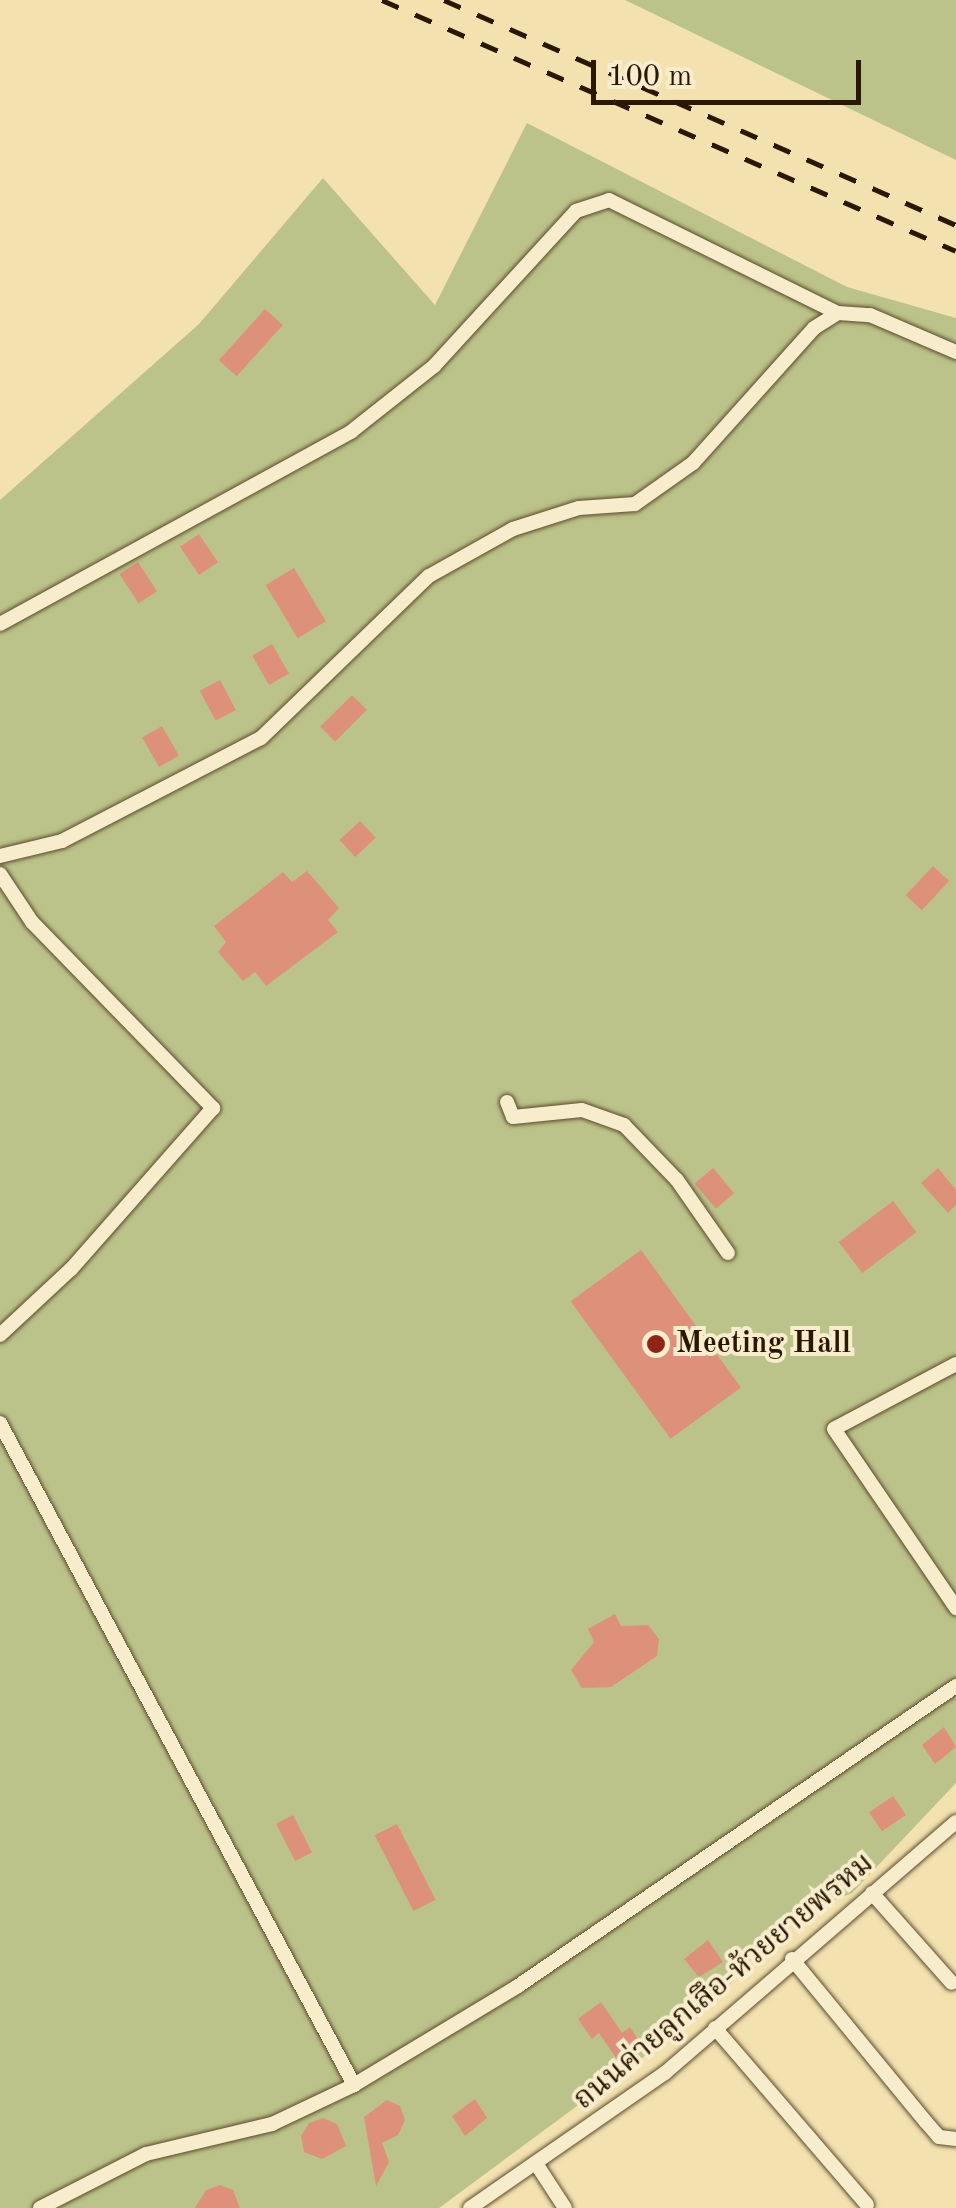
<!DOCTYPE html>
<meta charset="utf-8">
<style>
body{margin:0}
#map{position:relative;width:956px;height:2208px;overflow:hidden;background:#f3e2b0;font-family:"Old Standard TT","Noto Serif Thai",serif}
div>[style]{position:absolute}
.green>*{inset:0;background:#bcc38a}
.building>*{inset:0;background:#de917a;transform-origin:0 0}
.roads{filter:drop-shadow(0 0 2px #5c4a2c) drop-shadow(0 0 2px #5c4a2c)}
.minor>*{height:14px;margin:-7px;padding:0 7px;transform-origin:7px;border-radius:7px;background:#f7eccc}
.rail>*{height:5px;margin-top:-2.5px;transform-origin:0;background:repeating-linear-gradient(90deg,#2a1700 0 18px,transparent 0 36px)}
.dots>*{width:28px;height:28px;translate:-50% -50%;box-sizing:border-box;border:5px solid #f7eccc;border-radius:50%}
span{translate:-50% -50%;white-space:nowrap;text-align:center;line-height:1.15;-webkit-text-stroke:8px #f7eccc;paint-order:stroke}
.poi-label{font-size:30px;color:#2a1700;font-weight:700}
.left{translate:0 -50%;text-align:left}
.street-label{font-size:30px;color:#2a1700}
.scale{position:absolute;left:591px;top:60px;width:270px;height:45px;box-sizing:border-box;border:5px solid #2a1700;border-top:0;padding-left:12px;font-size:30px;line-height:35px;white-space:nowrap;color:#2a1700;-webkit-text-stroke:8px #f7eccc;paint-order:stroke}
</style>
<div id="map">
<div class="green">
<i style="clip-path:polygon(625px 0,956px 0,956px 160px)"></i>
<i style="clip-path:polygon(527px 123px,847px 287px,956px 318px,956px 1783px,852px 1893px,781px 1923px,711px 2007px,439px 2208px,0 2208px,0 500px,199px 324px,323px 178px,435px 305px)"></i>
</div>
<div class="building">
<i style="left:265px;top:309px;width:24px;height:69px;rotate:42deg"></i>
<i style="left:199px;top:534px;width:34px;height:23px;rotate:56deg"></i>
<i style="left:138px;top:562px;width:35px;height:22px;rotate:57deg"></i>
<i style="left:294px;top:568px;width:62px;height:33px;rotate:59deg"></i>
<i style="left:272px;top:644px;width:34px;height:23px;rotate:60deg"></i>
<i style="left:220px;top:680px;width:34px;height:23px;rotate:62deg"></i>
<i style="left:352px;top:695px;width:21px;height:45px;rotate:45deg"></i>
<i style="left:162px;top:726px;width:34px;height:23px;rotate:60deg"></i>
<i style="left:360px;top:821px;width:23px;height:28px;rotate:47deg"></i>
<i style="left:933px;top:866px;width:22px;height:40px;rotate:43deg"></i>
<i style="clip-path:polygon(307px 871px,339px 908px,328px 920px,338px 932px,266px 986px,255px 972px,243px 981px,218px 952px,226px 942px,214px 926px,283px 872px,292px 882px)"></i>
<i style="left:713px;top:1168px;width:33px;height:24px;rotate:50deg"></i>
<i style="clip-path:polygon(938px 1168px,956px 1190px,956px 1205px,948px 1213px,921px 1183px)"></i>
<i style="left:893px;top:1201px;width:39px;height:68px;rotate:53deg"></i>
<i style="left:641px;top:1250px;width:170px;height:87px;rotate:54deg"></i>
<i style="clip-path:polygon(615px 1614px,621px 1626px,648px 1625px,659px 1639px,657px 1656px,611px 1687px,582px 1688px,571px 1670px,594px 1642px,588px 1629px)"></i>
<i style="clip-path:polygon(944px 1727px,956px 1747px,935px 1764px,922px 1745px)"></i>
<i style="left:893px;top:1796px;width:23px;height:29px;rotate:56deg"></i>
<i style="left:293px;top:1815px;width:42px;height:19px;rotate:63deg"></i>
<i style="left:397px;top:1824px;width:85px;height:25px;rotate:63deg"></i>
<i style="clip-path:polygon(708px 1940px,723px 1962px,699px 1977px,684px 1959px)"></i>
<i style="clip-path:polygon(601px 2002px,622px 2033px,630px 2027px,642px 2046px,620px 2064px,599px 2033px,592px 2039px,578px 2019px)"></i>
<i style="clip-path:polygon(475px 2099px,487px 2118px,465px 2136px,452px 2116px)"></i>
<i style="clip-path:polygon(387px 2100px,400px 2106px,405px 2120px,398px 2135px,382px 2143px,389px 2162px,376px 2186px,364px 2117px)"></i>
<i style="clip-path:polygon(323px 2118px,337px 2124px,346px 2146px,322px 2159px,304px 2152px,301px 2136px,309px 2123px)"></i>
<i style="clip-path:polygon(220px 2185px,233px 2190px,240px 2208px,195px 2208px,206px 2190px)"></i>
</div>
<div class="roads">
<div class="minor">
<i style="left:0;top:624px;width:401px;rotate:-28.7deg"></i>
<i style="left:352px;top:431px;width:105px;rotate:-38.4deg"></i>
<i style="left:434px;top:366px;width:210px;rotate:-47.5deg"></i>
<i style="left:576px;top:211px;width:35px;rotate:-18deg"></i>
<i style="left:609px;top:200px;width:255px;rotate:26.3deg"></i>
<i style="left:0;top:856px;width:64px;rotate:-13.6deg"></i>
<i style="left:62px;top:841px;width:224px;rotate:-27.4deg"></i>
<i style="left:261px;top:738px;width:233px;rotate:-44deg"></i>
<i style="left:429px;top:576px;width:96px;rotate:-29.2deg"></i>
<i style="left:513px;top:529px;width:69px;rotate:-17.7deg"></i>
<i style="left:579px;top:508px;width:56px;rotate:-4.1deg"></i>
<i style="left:635px;top:504px;width:71px;rotate:-35.3deg"></i>
<i style="left:693px;top:463px;width:181px;rotate:-48.1deg"></i>
<i style="left:814px;top:328px;width:28px;rotate:-32deg"></i>
<i style="left:838px;top:313px;width:32px;rotate:4deg"></i>
<i style="left:870px;top:315px;width:94px;rotate:23.3deg"></i>
<i style="left:0;top:874px;width:58px;rotate:56.3deg"></i>
<i style="left:32px;top:922px;width:260px;rotate:45.8deg"></i>
<i style="left:213px;top:1108px;width:215px;rotate:131.4deg"></i>
<i style="left:71px;top:1269px;width:97px;rotate:137.1deg"></i>
<i style="left:507px;top:1102px;width:16px;rotate:68deg"></i>
<i style="left:513px;top:1117px;width:69px;rotate:-5.8deg"></i>
<i style="left:582px;top:1110px;width:45px;rotate:19.7deg"></i>
<i style="left:624px;top:1125px;width:76px;rotate:46.1deg"></i>
<i style="left:677px;top:1180px;width:89px;rotate:55.1deg"></i>
<i style="left:956px;top:1364px;width:138px;rotate:152deg"></i>
<i style="left:834px;top:1429px;width:217px;rotate:55.7deg"></i>
<i style="left:0;top:1423px;width:751px;rotate:61.86deg"></i>
<i style="left:872px;top:1893px;width:120px;rotate:48.4deg"></i>
<i style="left:792px;top:1959px;width:211px;rotate:50.6deg"></i>
<i style="left:926px;top:2122px;width:20px;rotate:49deg"></i>
<i style="left:939px;top:2137px;width:17px;rotate:7deg"></i>
<i style="left:715px;top:2028px;width:233px;rotate:49.3deg"></i>
<i style="left:537px;top:2165px;width:51px;rotate:56.9deg"></i>
<i style="left:40px;top:2208px;width:119px;rotate:-27deg"></i>
<i style="left:146px;top:2154px;width:130px;rotate:-13.4deg"></i>
<i style="left:272px;top:2124px;width:91px;rotate:-25.4deg"></i>
<i style="left:354px;top:2085px;width:192px;rotate:-31.1deg"></i>
<i style="left:518px;top:1986px;width:531px;rotate:-34.41deg"></i>
<i style="left:470px;top:2208px;width:237px;rotate:-34.7deg"></i>
<i style="left:665px;top:2073px;width:384px;rotate:-40.8deg"></i>
</div>
</div>
<div class="rail">
<i style="left:382px;top:0;width:626px;rotate:23.62deg"></i>
<i style="left:444px;top:0;width:559px;rotate:23.72deg"></i>
</div>
<div class="dots">
<i style="left:656px;top:1344px;background:#8f2418"></i>
</div>
<div class="poi-label">
<span class="left" style="left:676px;top:1344px">Meeting Hall</span>
</div>
<div class="street-label">
<span style="left:724px;top:1982px;rotate:-40deg">ถนนค่ายลูกเสึอ-ห้วยยายพรหม</span>
</div>
<div class="scale">100 m</div>
</div>
